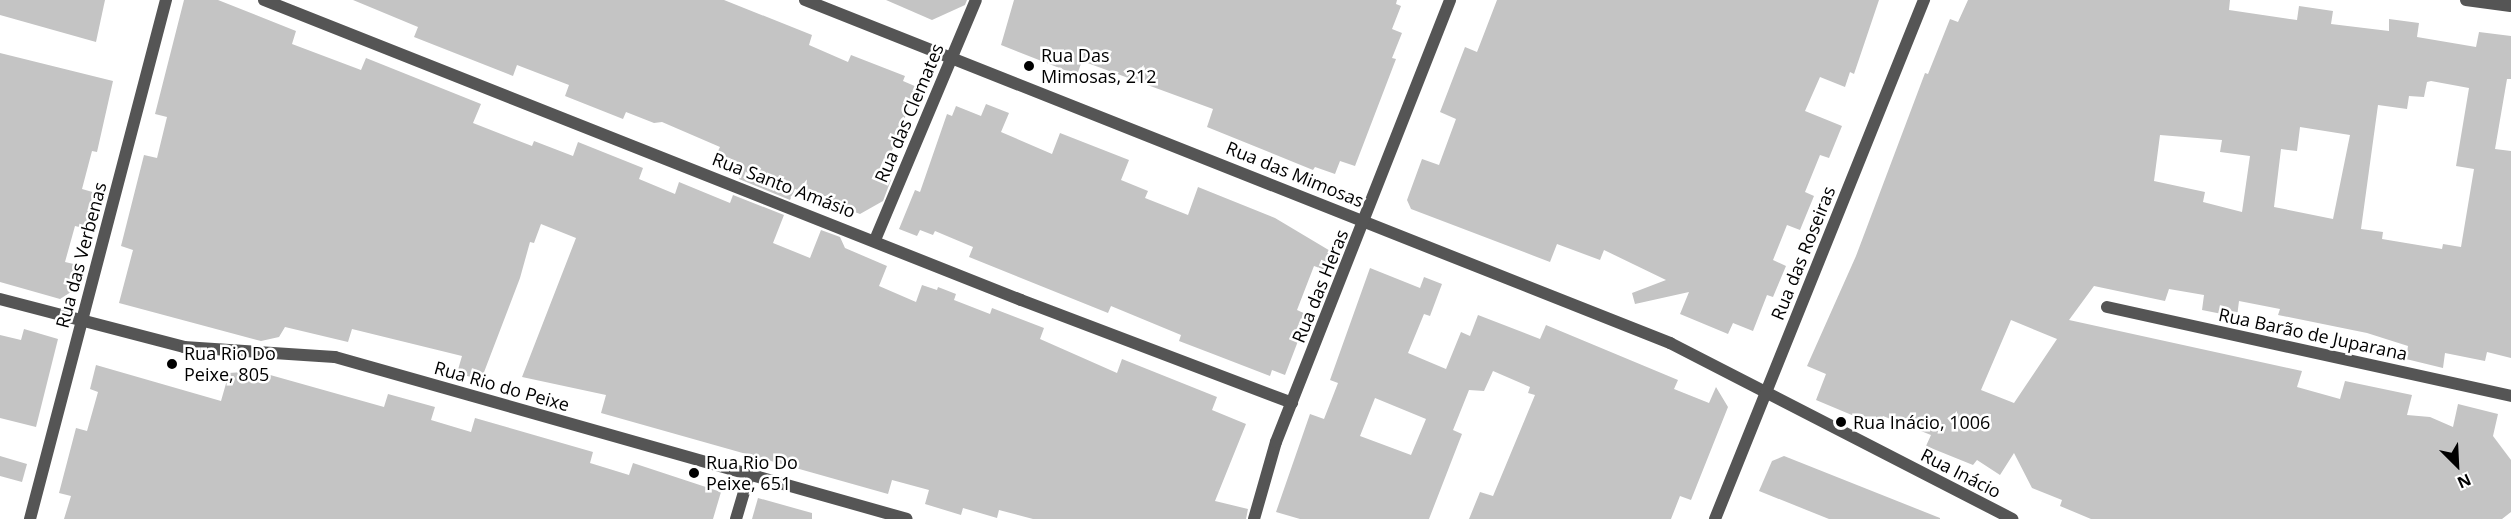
<!DOCTYPE html>
<meta charset="utf-8">
<style>
body{margin:0}
#map{position:relative;width:2511px;height:519px;overflow:hidden;background:#fff;font-family:"Open Sans",sans-serif}
div>[style]{position:absolute}
.building>*{inset:0;background:#c4c4c4}
.street>*{height:12px;margin:-6px;padding:0 6px;transform-origin:6px;border-radius:6px;background:#555}
.dots>*{width:16px;height:16px;translate:-50% -50%;box-sizing:border-box;border:3px solid #fff;border-radius:50%}
span{translate:-50% -50%;white-space:nowrap;text-align:center;line-height:1.15;-webkit-text-stroke:5px #fff;paint-order:stroke}
.poi-label{font-size:18px;color:#000}
.left{translate:0 -50%;text-align:left}
.street-label{font-size:18px;color:#000}
.north{position:absolute;left:2427px;top:435px;width:60px;height:60px;-webkit-text-stroke:4px #fff;paint-order:stroke;rotate:156deg;font-size:16px;font-weight:700;line-height:24px;text-align:center;color:#000}
.north::after{content:'';display:block;margin:auto;width:21px;height:27px;background:#000;clip-path:polygon(50% 0,100% 100%,50% 72%,0 100%)}
</style>
<div id="map">
<div class="building">
<i style="clip-path:polygon(0 0,105px 0,96px 42px,0 15px)"></i>
<i style="clip-path:polygon(184px 0,218px 0,296px 31px,292px 44px,361px 70px,366px 58px,481px 104px,473px 123px,532px 146px,534px 141px,573px 156px,578px 142px,643px 168px,639px 179px,675px 194px,679px 182px,730px 203px,733px 195px,784px 215px,773px 243px,810px 258px,821px 230px,840px 237px,845px 248px,887px 266px,879px 286px,916px 302px,922px 285px,937px 290px,938px 287px,956px 294px,954px 300px,990px 314px,992px 308px,1044px 328px,1040px 339px,1117px 373px,1122px 359px,1217px 397px,1212px 410px,1246px 424px,1215px 501px,1248px 509px,1246px 519px,1033px 519px,999px 510px,997px 518px,963px 508px,961px 515px,925px 504px,929px 490px,892px 480px,888px 494px,601px 413px,606px 395px,522px 377px,576px 238px,541px 224px,534px 243px,530px 242px,520px 278px,481px 380px,457px 373px,462px 356px,352px 329px,348px 342px,285px 327px,279px 337px,261px 341px,119px 303px,133px 250px,121px 246px,144px 155px,157px 158px,167px 117px,155px 114px)"></i>
<i style="clip-path:polygon(353px 0,724px 0,812px 35px,809px 45px,848px 62px,851px 55px,905px 76px,903px 81px,917px 87px,882px 176px,891px 180px,883px 201px,860px 214px,795px 189px,790px 200px,739px 179px,744px 168px,715px 157px,720px 147px,662px 122px,654px 123px,626px 112px,623px 119px,565px 96px,569px 85px,517px 65px,513px 76px,414px 37px,418px 27px)"></i>
<i style="clip-path:polygon(886px 0,967px 0,965px 5px,932px 20px)"></i>
<i style="clip-path:polygon(1014px 0,1397px 0,1396px 4px,1401px 6px,1392px 29px,1402px 33px,1392px 58px,1396px 59px,1355px 166px,1340px 161px,1335px 174px,1315px 167px,1313px 170px,1207px 127px,1213px 109px,1082px 61px,1078px 72px,1067px 71px,1001px 45px)"></i>
<i style="clip-path:polygon(1497px 0,1879px 0,1854px 74px,1850px 72px,1845px 87px,1820px 77px,1805px 111px,1842px 126px,1829px 158px,1820px 155px,1805px 192px,1814px 196px,1800px 230px,1787px 225px,1773px 260px,1786px 266px,1773px 297px,1767px 295px,1753px 331px,1733px 323px,1728px 334px,1680px 314px,1689px 292px,1635px 304px,1632px 293px,1666px 280px,1604px 250px,1600px 260px,1557px 244px,1550px 262px,1411px 209px,1407px 200px,1422px 159px,1439px 165px,1456px 119px,1440px 112px,1465px 47px,1477px 52px)"></i>
<i style="clip-path:polygon(evenodd,1968px 0,2230px 0,2229px 10px,2297px 20px,2299px 6px,2333px 11px,2331px 24px,2389px 31px,2389px 19px,2419px 23px,2417px 37px,2476px 47px,2479px 32px,2511px 36px,2511px 79px,2507px 79px,2495px 149px,2511px 151px,2511px 358px,2487px 352px,2485px 361px,2445px 353px,2443px 368px,2406px 359px,2408px 346px,2367px 333px,2278px 315px,2280px 309px,2239px 301px,2237px 317px,2202px 310px,2204px 295px,2169px 289px,2165px 301px,2094px 286px,2069px 320px,2302px 371px,2297px 387px,2340px 399px,2345px 381px,2412px 395px,2407px 415px,2430px 417px,2453px 427px,2458px 404px,2498px 414px,2493px 436px,2511px 460px,2511px 512px,2502px 519px,2091px 519px,2060px 506px,2062px 500px,2032px 488px,2014px 453px,2000px 475px,1977px 460px,1973px 465px,1926px 446px,1931px 435px,1883px 416px,1878px 426px,1816px 400px,1826px 374px,1807px 366px,1856px 256px,1925px 73px,1928px 74px,1950px 19px,1958px 22px,1968px 0,2431px 81px,2469px 88px,2456px 166px,2474px 169px,2461px 247px,2443px 244px,2442px 249px,2382px 239px,2383px 232px,2361px 229px,2378px 105px,2407px 109px,2409px 96px,2424px 97px,2427px 82px,2431px 81px,1968px 0,2300px 127px,2350px 135px,2333px 219px,2274px 207px,2281px 149px,2297px 151px,2300px 127px,1968px 0,2160px 135px,2222px 140px,2220px 152px,2250px 156px,2242px 212px,2203px 202px,2205px 192px,2154px 181px,2160px 135px,1968px 0,2011px 320px,2057px 339px,2014px 403px,1981px 390px,2011px 320px)"></i>
<i style="clip-path:polygon(0 53px,113px 81px,97px 152px,92px 151px,82px 189px,96px 193px,87px 229px,75px 226px,65px 262px,78px 265px,71px 292px,60px 299px,0 282px)"></i>
<i style="clip-path:polygon(986px 104px,1009px 113px,1001px 132px,1052px 154px,1060px 133px,1129px 160px,1121px 180px,1148px 191px,1145px 198px,1188px 215px,1198px 187px,1275px 218px,1332px 252px,1325px 270px,1314px 266px,1297px 310px,1308px 315px,1285px 375px,1272px 370px,1270px 376px,1213px 354px,1179px 341px,1181px 335px,1111px 306px,1108px 313px,969px 257px,973px 247px,935px 231px,933px 235px,920px 230px,917px 236px,899px 229px,915px 190px,920px 192px,947px 114px,952px 116px,956px 106px,981px 116px)"></i>
<i style="clip-path:polygon(evenodd,1370px 268px,1420px 288px,1424px 277px,1442px 284px,1430px 316px,1424px 314px,1408px 353px,1446px 369px,1461px 332px,1470px 336px,1478px 315px,1540px 339px,1546px 325px,1678px 380px,1674px 389px,1709px 403px,1716px 387px,1728px 407px,1691px 500px,1680px 496px,1671px 519px,1469px 519px,1480px 492px,1493px 496px,1535px 395px,1528px 393px,1530px 387px,1493px 371px,1484px 391px,1469px 390px,1453px 430px,1462px 434px,1429px 519px,1300px 519px,1276px 512px,1310px 414px,1324px 419px,1338px 383px,1330px 380px,1370px 268px,1375px 398px,1426px 419px,1411px 455px,1360px 436px,1375px 398px)"></i>
<i style="clip-path:polygon(24px 329px,58px 339px,36px 427px,0 418px,0 335px,21px 340px)"></i>
<i style="clip-path:polygon(96px 365px,221px 401px,229px 373px,256px 371px,384px 407px,388px 394px,435px 407px,431px 420px,471px 432px,475px 418px,593px 452px,590px 463px,629px 475px,633px 463px,721px 492px,713px 519px,64px 519px,71px 496px,59px 493px,76px 428px,87px 431px,98px 392px,90px 389px)"></i>
<i style="clip-path:polygon(0 456px,27px 464px,22px 482px,0 476px)"></i>
<i style="clip-path:polygon(1784px 456px,1940px 518px,1940px 519px,1829px 519px,1759px 491px,1772px 461px)"></i>
<i style="clip-path:polygon(758px 498px,812px 513px,812px 519px,752px 519px)"></i>
</div>
<div class="street">
<i style="left:264px;top:0;width:814px;rotate:21.62deg"></i>
<i style="left:1021px;top:300px;width:290px;rotate:20.8deg"></i>
<i style="left:805px;top:0;width:931px;rotate:21.63deg"></i>
<i style="left:1670px;top:343px;width:385px;rotate:27.2deg"></i>
<i style="left:2466px;top:0;width:45px;rotate:7.6deg"></i>
<i style="left:875px;top:240px;width:260px;rotate:-67.2deg"></i>
<i style="left:0;top:299px;width:190px;rotate:14.6deg"></i>
<i style="left:184px;top:347px;width:151px;rotate:3.8deg"></i>
<i style="left:335px;top:357px;width:594px;rotate:15.81deg"></i>
<i style="left:2107px;top:307px;width:414px;rotate:12.4deg"></i>
<i style="left:30px;top:519px;width:537px;rotate:-75.32deg"></i>
<i style="left:736px;top:519px;width:46px;rotate:-73.5deg"></i>
<i style="left:1254px;top:519px;width:80px;rotate:-74.1deg"></i>
<i style="left:1276px;top:442px;width:475px;rotate:-68.5deg"></i>
<i style="left:1715px;top:519px;width:560px;rotate:-68.07deg"></i>
</div>
<div class="dots">
<i style="left:1029px;top:66px;background:#000"></i>
<i style="left:172px;top:364px;background:#000"></i>
<i style="left:1841px;top:422px;background:#000"></i>
<i style="left:694px;top:473px;background:#000"></i>
</div>
<div class="poi-label">
<span class="left" style="left:1041px;top:66px">Rua Das<br>Mimosas, 212</span>
<span class="left" style="left:184px;top:364px">Rua Rio Do<br>Peixe, 805</span>
<span class="left" style="left:1853px;top:422px">Rua Inácio, 1006</span>
<span class="left" style="left:706px;top:473px">Rua Rio Do<br>Peixe, 651</span>
</div>
<div class="street-label">
<span style="left:909px;top:113px;rotate:-67deg">Rua das Clemates</span>
<span style="left:1295px;top:174px;rotate:22deg">Rua das Mimosas</span>
<span style="left:784px;top:185px;rotate:21deg">Rua Santo Amásio</span>
<span style="left:1803px;top:253px;rotate:-68deg">Rua das Roseiras</span>
<span style="left:81px;top:255px;rotate:-75deg">Rua das Verbenas</span>
<span style="left:1320px;top:286px;rotate:-68deg">Rua das Heras</span>
<span style="left:2313px;top:334px;rotate:12deg">Rua Barão de Juparana</span>
<span style="left:502px;top:386px;rotate:16deg">Rua Rio do Peixe</span>
<span style="left:1961px;top:473px;rotate:27deg">Rua Inácio</span>
</div>
<div class="north">N</div>
</div>
